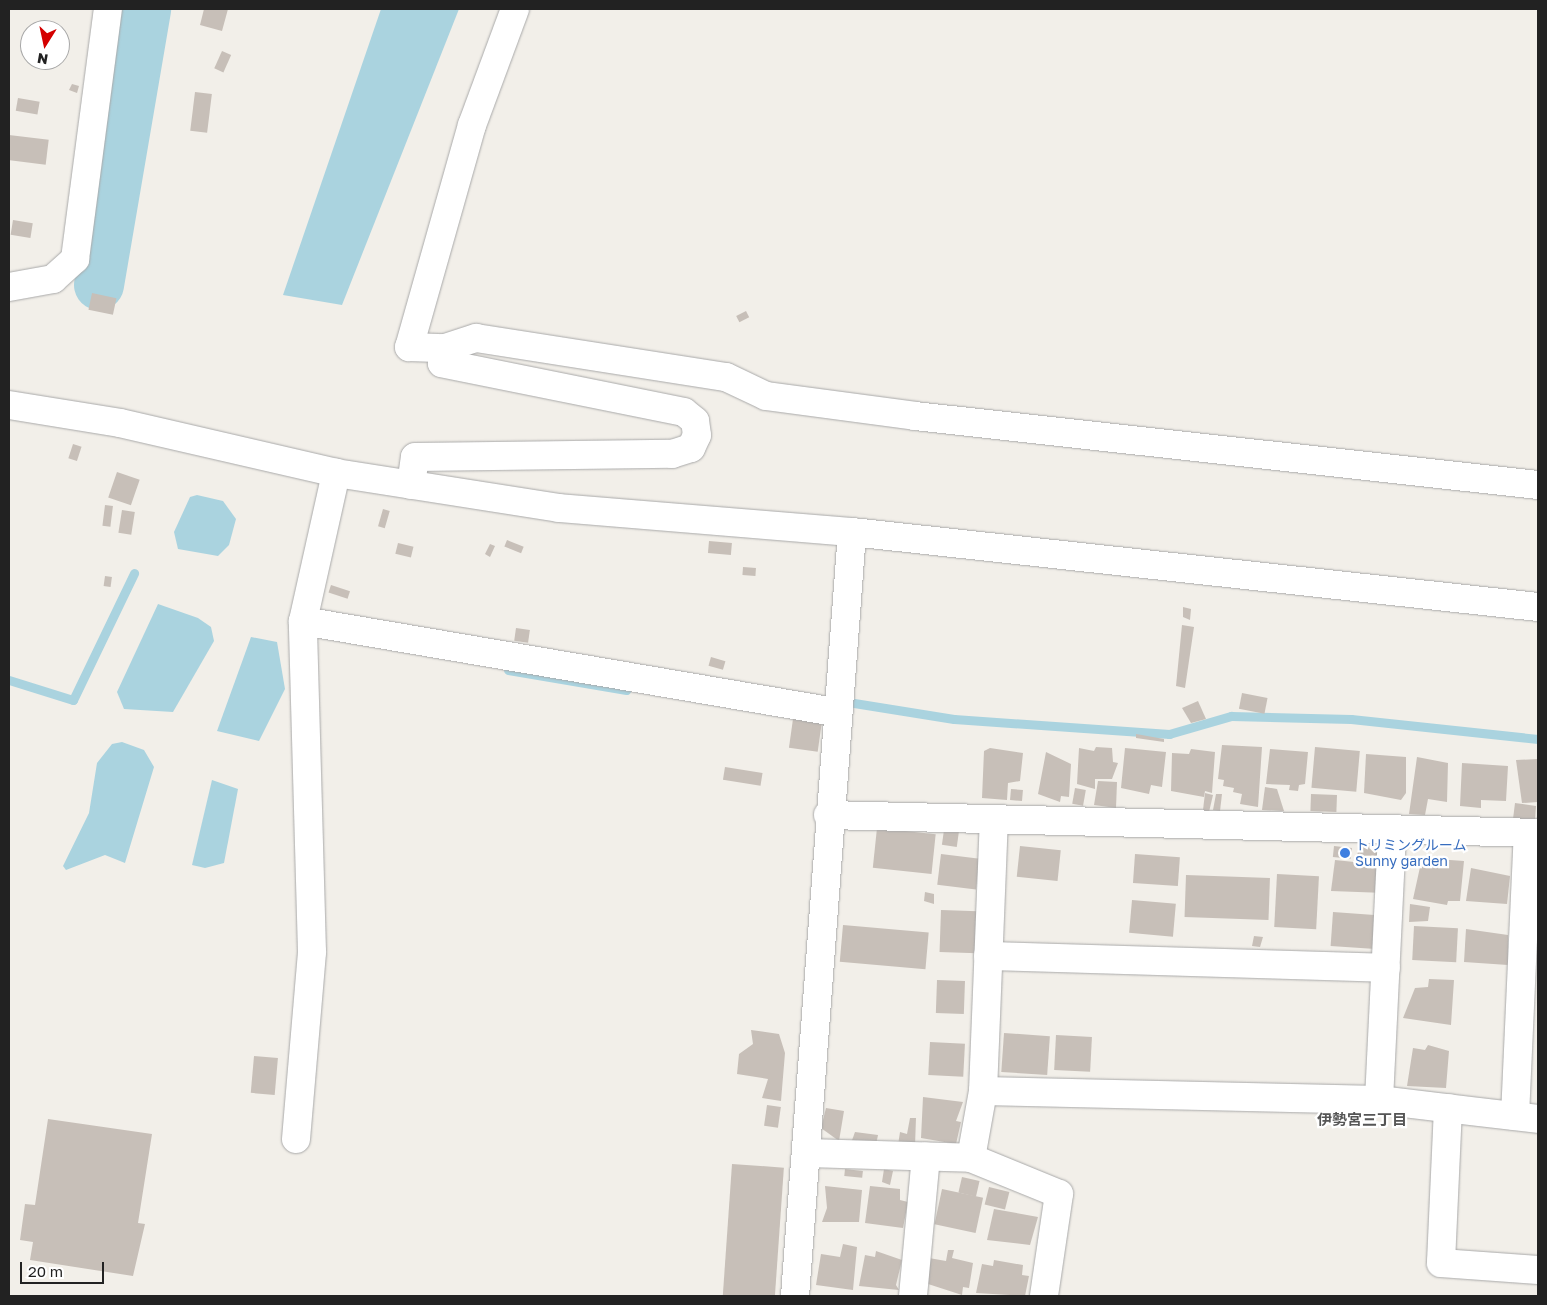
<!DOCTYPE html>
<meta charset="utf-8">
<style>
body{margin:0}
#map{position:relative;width:1547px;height:1305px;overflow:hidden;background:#f2efe9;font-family:"Golos Text","Noto Sans JP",sans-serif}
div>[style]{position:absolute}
.water>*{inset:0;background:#aad3df}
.stream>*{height:9px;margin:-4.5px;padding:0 4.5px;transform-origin:4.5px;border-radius:4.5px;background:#aad3df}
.river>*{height:50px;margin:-25px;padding:0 25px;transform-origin:25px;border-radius:25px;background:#aad3df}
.building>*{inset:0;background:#c7bfb8;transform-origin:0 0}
.roads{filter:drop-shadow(0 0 1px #a9a9a9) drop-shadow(0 0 1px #a9a9a9)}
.minor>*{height:28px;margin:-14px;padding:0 14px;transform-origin:14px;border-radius:14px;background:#fff}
.dots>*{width:14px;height:14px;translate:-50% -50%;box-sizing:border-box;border:2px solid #fff;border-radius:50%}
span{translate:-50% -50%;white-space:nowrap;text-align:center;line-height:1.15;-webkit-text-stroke:4.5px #fff;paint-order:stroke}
.shop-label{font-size:14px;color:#366cbe}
.left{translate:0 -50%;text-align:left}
.neighbourhood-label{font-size:15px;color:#555;font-weight:700}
.frame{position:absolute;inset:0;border:10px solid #222;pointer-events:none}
.north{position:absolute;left:20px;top:20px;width:50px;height:50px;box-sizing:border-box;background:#fff;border:1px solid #a7a7a7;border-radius:50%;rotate:190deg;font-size:14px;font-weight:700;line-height:20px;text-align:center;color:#222}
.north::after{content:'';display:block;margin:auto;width:18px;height:22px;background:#d40000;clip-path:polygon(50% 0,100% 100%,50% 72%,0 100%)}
.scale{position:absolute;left:20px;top:1262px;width:84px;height:22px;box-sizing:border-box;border:2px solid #222;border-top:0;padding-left:6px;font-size:15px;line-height:18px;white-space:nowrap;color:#222;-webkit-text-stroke:4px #fff;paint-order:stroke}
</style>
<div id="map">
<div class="water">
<i style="clip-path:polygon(381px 9px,459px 9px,342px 305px,283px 295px)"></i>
<i style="clip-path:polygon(197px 495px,223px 501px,236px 519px,229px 545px,218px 556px,178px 549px,174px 532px,190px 497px)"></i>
<i style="clip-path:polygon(158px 604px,198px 618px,211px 627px,214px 641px,173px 712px,124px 709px,117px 692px)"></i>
<i style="clip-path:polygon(251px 637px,277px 642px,285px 689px,259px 741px,217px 731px)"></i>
<i style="clip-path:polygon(122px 742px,144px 750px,154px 767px,125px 863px,105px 855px,66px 870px,63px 866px,89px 813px,97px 763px,112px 744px)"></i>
<i style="clip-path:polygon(212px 780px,238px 789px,224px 863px,205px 868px,192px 865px)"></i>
</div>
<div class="stream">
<i style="left:508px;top:670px;width:120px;rotate:9.6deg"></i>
<i style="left:9px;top:680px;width:67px;rotate:17.4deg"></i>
<i style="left:73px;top:700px;width:141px;rotate:-64.3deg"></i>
<i style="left:854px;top:703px;width:101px;rotate:9.1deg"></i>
<i style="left:954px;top:719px;width:216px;rotate:4deg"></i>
<i style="left:1169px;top:734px;width:65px;rotate:-16.2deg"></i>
<i style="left:1231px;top:716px;width:120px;rotate:1.4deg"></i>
<i style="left:1351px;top:719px;width:188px;rotate:6.1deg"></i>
</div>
<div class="river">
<i style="left:99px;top:285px;width:280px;rotate:-80.3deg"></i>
</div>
<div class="building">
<i style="clip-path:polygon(204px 9px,228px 9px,222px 31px,200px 25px)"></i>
<i style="left:222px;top:51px;width:10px;height:19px;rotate:24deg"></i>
<i style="clip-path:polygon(72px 84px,79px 86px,77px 93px,69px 90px)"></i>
<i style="left:195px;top:92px;width:17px;height:39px;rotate:7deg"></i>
<i style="left:18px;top:98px;width:22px;height:13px;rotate:10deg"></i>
<i style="left:9px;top:135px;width:40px;height:25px;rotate:7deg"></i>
<i style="left:13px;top:220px;width:20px;height:15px;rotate:9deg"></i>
<i style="left:92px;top:293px;width:25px;height:17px;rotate:12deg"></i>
<i style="left:746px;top:311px;width:7px;height:11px;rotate:63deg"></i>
<i style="left:73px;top:444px;width:9px;height:15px;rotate:18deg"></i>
<i style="left:117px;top:472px;width:24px;height:27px;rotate:19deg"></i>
<i style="left:105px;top:505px;width:8px;height:21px;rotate:7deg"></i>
<i style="left:383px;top:509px;width:7px;height:18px;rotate:16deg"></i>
<i style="left:122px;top:510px;width:13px;height:23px;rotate:9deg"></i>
<i style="left:507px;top:540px;width:18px;height:7px;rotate:22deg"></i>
<i style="left:709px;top:541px;width:23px;height:12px;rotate:5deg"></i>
<i style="left:398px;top:543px;width:16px;height:11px;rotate:14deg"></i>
<i style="clip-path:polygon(490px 544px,495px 546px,490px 557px,485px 554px)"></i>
<i style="left:743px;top:567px;width:13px;height:8px;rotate:4deg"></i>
<i style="left:105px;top:576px;width:7px;height:10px;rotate:8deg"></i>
<i style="left:331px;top:585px;width:20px;height:8px;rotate:18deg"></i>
<i style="clip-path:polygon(1183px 607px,1191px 609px,1190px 620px,1183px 617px)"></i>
<i style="clip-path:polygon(1182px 625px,1194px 627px,1185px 688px,1176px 686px)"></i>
<i style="left:516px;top:628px;width:14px;height:13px;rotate:8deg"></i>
<i style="left:711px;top:657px;width:15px;height:9px;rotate:16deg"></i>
<i style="left:1242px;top:693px;width:26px;height:16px;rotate:11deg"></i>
<i style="clip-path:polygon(1198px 701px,1206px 719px,1191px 723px,1182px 708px)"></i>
<i style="left:793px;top:719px;width:29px;height:29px;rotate:8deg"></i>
<i style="clip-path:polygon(1136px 734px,1164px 739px,1164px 742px,1136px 738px)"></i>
<i style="clip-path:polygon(1222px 745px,1262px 747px,1258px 807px,1240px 804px,1242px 794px,1233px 792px,1234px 788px,1223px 786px,1224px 780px,1218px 779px)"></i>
<i style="clip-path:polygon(1096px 747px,1112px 748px,1113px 762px,1118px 763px,1112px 779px,1095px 779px,1095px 789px,1077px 784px,1079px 748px,1094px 751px)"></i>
<i style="left:1315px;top:747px;width:45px;height:41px;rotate:5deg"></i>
<i style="clip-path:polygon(990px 748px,1023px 753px,1020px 781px,1008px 783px,1007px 800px,982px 798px,984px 751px)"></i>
<i style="clip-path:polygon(1125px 748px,1166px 752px,1162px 787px,1151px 785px,1149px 794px,1121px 788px)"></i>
<i style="clip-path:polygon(1191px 749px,1215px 752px,1212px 793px,1205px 791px,1204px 797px,1171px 791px,1172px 753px,1189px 754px)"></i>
<i style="clip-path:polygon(1270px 749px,1308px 752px,1305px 784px,1299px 785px,1298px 791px,1289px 790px,1290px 785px,1266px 784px)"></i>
<i style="clip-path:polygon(1046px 752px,1071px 764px,1069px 797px,1061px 796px,1060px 802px,1038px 794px)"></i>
<i style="clip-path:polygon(1366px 754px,1406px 757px,1406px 793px,1401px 800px,1364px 793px)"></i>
<i style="clip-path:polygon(1417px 757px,1448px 763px,1447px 802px,1428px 799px,1425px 815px,1409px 814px)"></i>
<i style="clip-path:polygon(1538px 759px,1538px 802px,1522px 803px,1516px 760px)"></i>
<i style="clip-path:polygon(1462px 763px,1508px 766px,1506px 801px,1481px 800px,1481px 808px,1460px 806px)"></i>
<i style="left:725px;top:767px;width:38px;height:13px;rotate:9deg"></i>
<i style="clip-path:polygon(1098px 781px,1117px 782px,1116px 808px,1094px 805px)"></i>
<i style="clip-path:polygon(1265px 787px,1277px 789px,1284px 811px,1262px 810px)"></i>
<i style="left:1075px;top:788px;width:11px;height:16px;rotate:10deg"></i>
<i style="left:1011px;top:789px;width:12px;height:11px;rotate:5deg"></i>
<i style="clip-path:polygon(1205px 793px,1213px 795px,1209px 812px,1203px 810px)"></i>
<i style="clip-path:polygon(1216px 794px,1222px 794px,1220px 811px,1213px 810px)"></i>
<i style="left:1311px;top:794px;width:26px;height:17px;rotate:2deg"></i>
<i style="clip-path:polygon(1515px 803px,1536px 806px,1535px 820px,1513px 819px)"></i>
<i style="left:877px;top:828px;width:59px;height:40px;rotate:6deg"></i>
<i style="left:944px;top:830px;width:15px;height:15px;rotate:8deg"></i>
<i style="left:1020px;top:846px;width:41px;height:31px;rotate:6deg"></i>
<i style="left:1334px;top:846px;width:18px;height:11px;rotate:6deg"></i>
<i style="left:1358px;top:846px;width:20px;height:12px;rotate:3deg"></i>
<i style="left:941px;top:854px;width:39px;height:31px;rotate:7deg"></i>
<i style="left:1135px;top:854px;width:45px;height:29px;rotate:4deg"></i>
<i style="clip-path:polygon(1422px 858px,1464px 861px,1460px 901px,1448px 901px,1447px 905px,1413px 899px)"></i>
<i style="clip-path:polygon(1335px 860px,1383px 865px,1385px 893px,1331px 891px)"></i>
<i style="clip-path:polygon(1471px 868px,1510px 876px,1507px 904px,1466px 901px)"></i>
<i style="left:1277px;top:874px;width:42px;height:53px;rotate:3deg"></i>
<i style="left:1186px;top:875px;width:84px;height:42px;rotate:2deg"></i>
<i style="clip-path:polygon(925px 892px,934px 894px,934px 904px,924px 901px)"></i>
<i style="left:1132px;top:900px;width:44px;height:33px;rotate:5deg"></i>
<i style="clip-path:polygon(1410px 904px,1430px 907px,1428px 921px,1409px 922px)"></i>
<i style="left:941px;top:910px;width:37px;height:42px;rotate:2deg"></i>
<i style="left:1333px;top:912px;width:45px;height:34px;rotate:4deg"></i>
<i style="left:843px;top:925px;width:86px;height:37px;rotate:5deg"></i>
<i style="left:1414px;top:926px;width:44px;height:34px;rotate:3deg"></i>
<i style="clip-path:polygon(1466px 929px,1508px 935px,1508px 965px,1464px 962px)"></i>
<i style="clip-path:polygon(1254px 936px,1263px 937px,1260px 947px,1252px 946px)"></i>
<i style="clip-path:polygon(1429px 979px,1454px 980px,1451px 1025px,1403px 1018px,1415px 988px,1428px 987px)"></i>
<i style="left:937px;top:980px;width:28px;height:33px;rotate:2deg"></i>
<i style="clip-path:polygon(751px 1030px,779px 1034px,785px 1053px,781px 1101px,762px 1098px,768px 1079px,737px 1074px,739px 1054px,753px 1044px)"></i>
<i style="left:1004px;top:1033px;width:46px;height:39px;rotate:4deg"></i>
<i style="left:1056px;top:1035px;width:36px;height:35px;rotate:3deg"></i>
<i style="left:930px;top:1042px;width:35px;height:33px;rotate:3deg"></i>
<i style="clip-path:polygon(1428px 1045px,1449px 1051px,1446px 1088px,1407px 1086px,1413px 1048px,1425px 1050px)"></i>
<i style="left:254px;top:1056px;width:24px;height:37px;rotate:5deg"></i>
<i style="clip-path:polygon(923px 1097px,963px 1102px,956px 1121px,961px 1122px,956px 1144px,921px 1138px)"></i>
<i style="left:767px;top:1105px;width:14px;height:21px;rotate:8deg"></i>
<i style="clip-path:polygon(826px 1108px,844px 1111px,839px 1141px,821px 1128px)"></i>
<i style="clip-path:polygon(910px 1118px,916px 1118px,915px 1146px,898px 1145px,900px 1132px,907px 1134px)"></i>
<i style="clip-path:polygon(48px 1119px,152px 1134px,138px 1223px,145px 1224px,133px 1276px,30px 1260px,33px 1242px,20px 1240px,25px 1204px,35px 1205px)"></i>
<i style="clip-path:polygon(855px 1132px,878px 1135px,876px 1145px,851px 1143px)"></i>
<i style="left:732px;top:1164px;width:52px;height:132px;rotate:4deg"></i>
<i style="left:845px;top:1169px;width:18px;height:7px;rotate:6deg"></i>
<i style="clip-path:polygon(884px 1169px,893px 1171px,890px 1185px,882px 1182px)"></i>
<i style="left:962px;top:1177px;width:18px;height:16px;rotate:13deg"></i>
<i style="clip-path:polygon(825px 1186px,862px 1190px,859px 1222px,822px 1222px,827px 1208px)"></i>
<i style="clip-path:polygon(870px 1186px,900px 1189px,900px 1200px,908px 1202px,903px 1228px,865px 1223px)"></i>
<i style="left:989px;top:1187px;width:21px;height:18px;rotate:14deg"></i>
<i style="left:942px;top:1189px;width:42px;height:36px;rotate:12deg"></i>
<i style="clip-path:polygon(994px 1209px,1038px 1217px,1030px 1245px,987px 1240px)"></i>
<i style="clip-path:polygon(843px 1244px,857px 1247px,853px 1290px,816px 1285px,821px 1254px,840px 1257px)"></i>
<i style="clip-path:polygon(948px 1250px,954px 1250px,952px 1258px,973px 1263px,969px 1288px,963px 1287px,962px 1295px,925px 1283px,929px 1258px,946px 1261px)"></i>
<i style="clip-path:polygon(876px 1251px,902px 1260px,896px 1285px,899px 1290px,859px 1286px,865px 1255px,875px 1257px)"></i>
<i style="clip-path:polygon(994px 1260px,1023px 1265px,1022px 1275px,1029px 1276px,1025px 1296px,976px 1293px,982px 1264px,993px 1266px)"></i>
</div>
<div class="roads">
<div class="minor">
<i style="left:515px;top:9px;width:124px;rotate:110.3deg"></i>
<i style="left:472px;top:125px;width:231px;rotate:105.8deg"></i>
<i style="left:409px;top:347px;width:36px;rotate:2deg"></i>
<i style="left:445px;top:348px;width:33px;rotate:-18deg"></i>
<i style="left:476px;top:338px;width:253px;rotate:8.9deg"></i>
<i style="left:726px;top:377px;width:44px;rotate:25.4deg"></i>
<i style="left:766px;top:396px;width:150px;rotate:7.6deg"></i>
<i style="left:915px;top:416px;width:627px;rotate:6.32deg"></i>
<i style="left:9px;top:287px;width:45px;rotate:-10.3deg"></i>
<i style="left:53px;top:279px;width:30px;rotate:-42deg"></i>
<i style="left:75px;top:259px;width:252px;rotate:-82.5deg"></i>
<i style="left:9px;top:405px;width:112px;rotate:9.2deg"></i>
<i style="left:120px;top:423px;width:222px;rotate:13deg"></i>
<i style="left:336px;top:473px;width:226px;rotate:8.9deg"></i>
<i style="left:559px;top:508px;width:294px;rotate:4.7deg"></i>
<i style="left:852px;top:532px;width:690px;rotate:6.24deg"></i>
<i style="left:411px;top:485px;width:28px;rotate:-82deg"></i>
<i style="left:415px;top:457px;width:257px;rotate:-0.7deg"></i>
<i style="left:672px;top:454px;width:20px;rotate:-18deg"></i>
<i style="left:691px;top:448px;width:14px;rotate:-65deg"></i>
<i style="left:697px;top:435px;width:14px;rotate:-98deg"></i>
<i style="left:695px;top:421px;width:14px;rotate:-141deg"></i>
<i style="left:684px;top:412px;width:247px;rotate:-168.6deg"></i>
<i style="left:442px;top:363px;width:15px;rotate:-79deg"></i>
<i style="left:303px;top:621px;width:540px;rotate:9.71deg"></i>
<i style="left:828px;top:815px;width:710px;rotate:1.45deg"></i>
<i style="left:988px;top:956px;width:398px;rotate:1.7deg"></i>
<i style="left:983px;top:1091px;width:396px;rotate:1.3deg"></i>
<i style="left:1379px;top:1100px;width:160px;rotate:6.8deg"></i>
<i style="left:1379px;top:1100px;width:269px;rotate:-87.2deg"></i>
<i style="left:1448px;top:1108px;width:155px;rotate:92.6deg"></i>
<i style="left:1441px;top:1263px;width:97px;rotate:4.1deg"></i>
<i style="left:1515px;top:1116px;width:283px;rotate:-87.4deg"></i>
<i style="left:296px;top:1139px;width:188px;rotate:-85.1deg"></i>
<i style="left:312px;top:952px;width:331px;rotate:-91.6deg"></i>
<i style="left:303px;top:621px;width:152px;rotate:-77.4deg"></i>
<i style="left:807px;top:1153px;width:164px;rotate:1.7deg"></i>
<i style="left:971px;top:1158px;width:68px;rotate:-79.8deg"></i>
<i style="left:983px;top:1091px;width:272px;rotate:-87.7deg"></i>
<i style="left:971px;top:1158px;width:95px;rotate:22.2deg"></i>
<i style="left:1059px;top:1194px;width:103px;rotate:98.4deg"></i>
<i style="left:795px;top:1296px;width:766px;rotate:-85.73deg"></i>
<i style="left:913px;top:1296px;width:140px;rotate:-84.7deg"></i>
</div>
</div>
<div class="dots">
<i style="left:1345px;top:853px;background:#3f7fe0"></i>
</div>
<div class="shop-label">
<span class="left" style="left:1355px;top:853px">トリミングルーム<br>Sunny garden</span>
</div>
<div class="neighbourhood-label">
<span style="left:1362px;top:1120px">伊勢宮三丁目</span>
</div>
<div class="frame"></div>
<div class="north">N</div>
<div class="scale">20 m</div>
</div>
